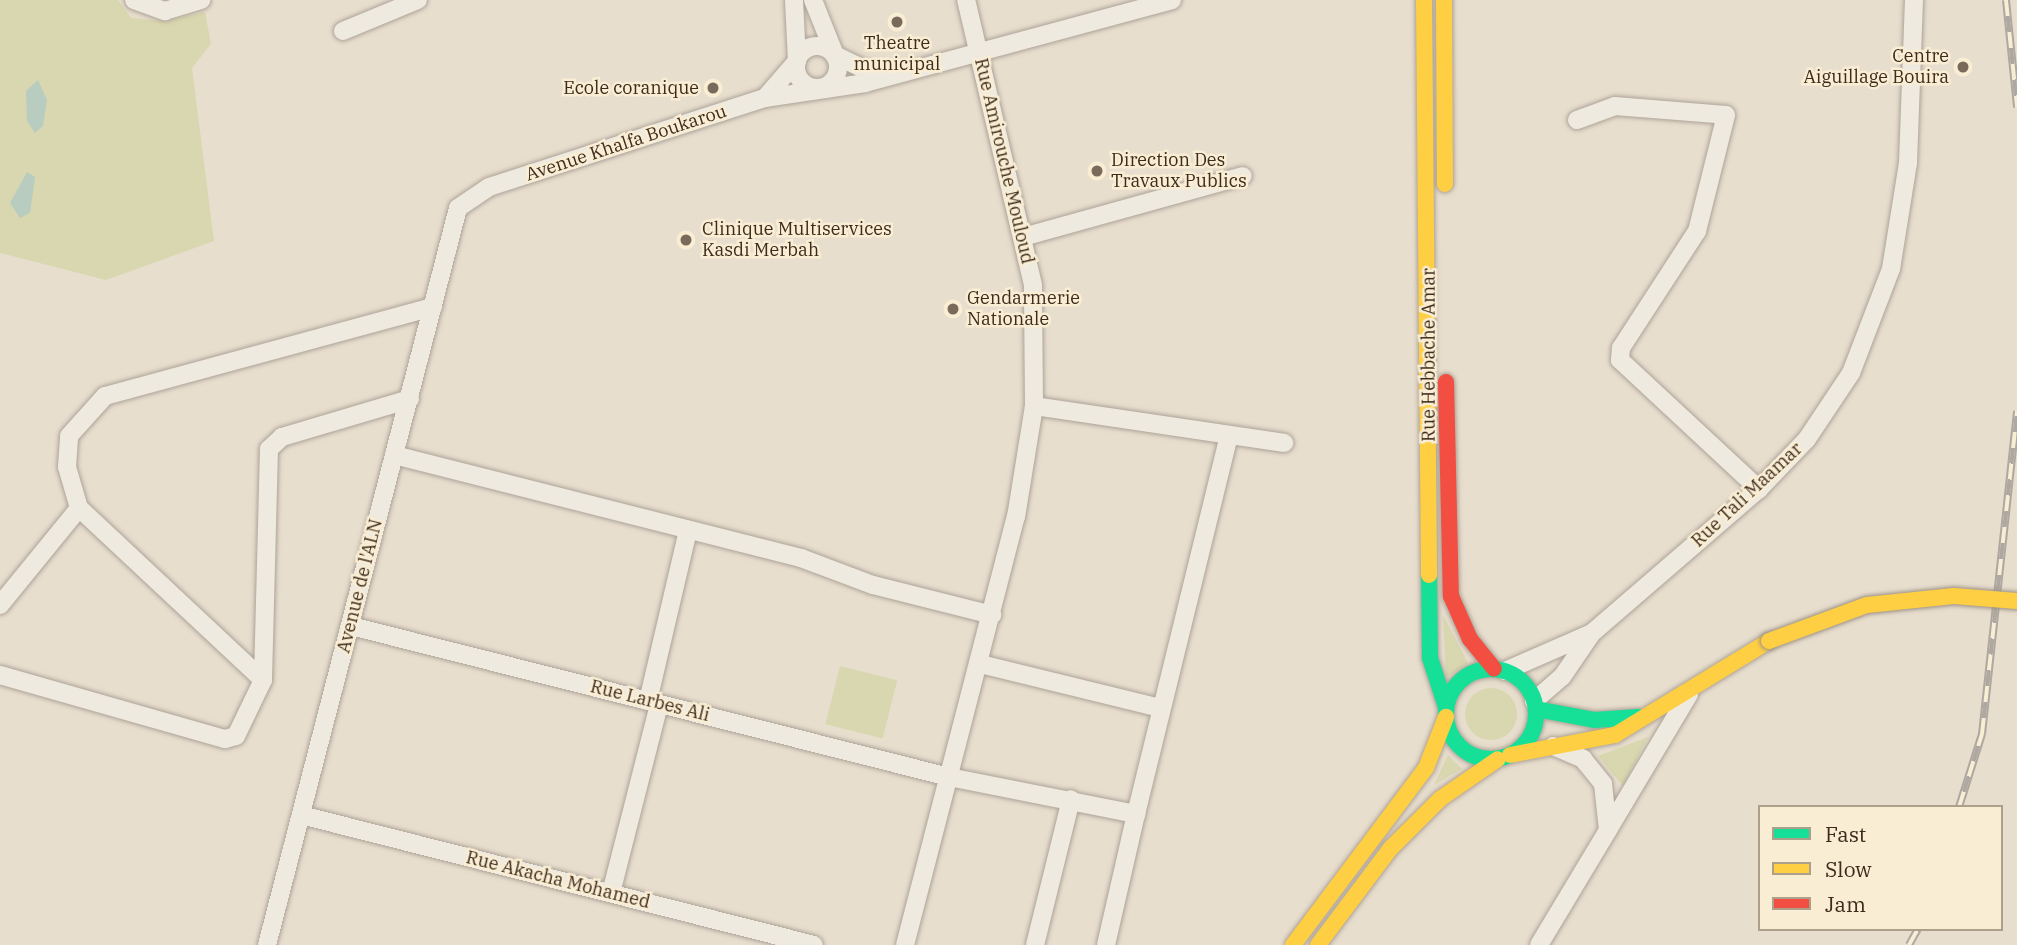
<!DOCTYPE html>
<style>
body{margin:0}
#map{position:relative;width:2017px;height:945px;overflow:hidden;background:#e8dece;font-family:"IBM Plex Serif",serif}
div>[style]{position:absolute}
.green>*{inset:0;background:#d9d7af;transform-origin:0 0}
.round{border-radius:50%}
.water>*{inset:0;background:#b9ccc0}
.roads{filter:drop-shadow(0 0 2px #ada397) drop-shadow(0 0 2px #ada397)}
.street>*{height:18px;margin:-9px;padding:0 9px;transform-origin:9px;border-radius:9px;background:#efeae0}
.street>.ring{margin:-9px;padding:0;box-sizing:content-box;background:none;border:18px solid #efeae0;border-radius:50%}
.fast>*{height:16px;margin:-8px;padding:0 8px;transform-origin:8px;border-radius:8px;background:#16e098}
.fast>.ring{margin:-8px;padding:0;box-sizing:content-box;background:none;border:16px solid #16e098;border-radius:50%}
.slow>*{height:16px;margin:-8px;padding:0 8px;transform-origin:8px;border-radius:8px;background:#ffcf43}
.jam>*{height:16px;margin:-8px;padding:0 8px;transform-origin:8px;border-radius:8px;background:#f24e42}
.rail>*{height:8px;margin-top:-4px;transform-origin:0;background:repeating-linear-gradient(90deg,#f9edd3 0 16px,#afa8a0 0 32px);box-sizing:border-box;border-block:2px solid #afa8a0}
.bridges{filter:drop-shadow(0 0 2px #9d9386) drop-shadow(0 0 2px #9d9386)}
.slow-bridge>*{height:16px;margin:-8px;padding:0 8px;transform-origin:8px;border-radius:8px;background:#ffcf43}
.dots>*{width:19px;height:19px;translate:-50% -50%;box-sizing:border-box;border:4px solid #f9edd3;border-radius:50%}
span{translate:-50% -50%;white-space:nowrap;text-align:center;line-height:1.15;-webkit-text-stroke:5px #f9edd3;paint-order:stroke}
.poi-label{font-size:18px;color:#3d2b1d}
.right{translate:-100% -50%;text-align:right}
.left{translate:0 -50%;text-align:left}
.street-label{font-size:18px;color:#3d2b1d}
.legend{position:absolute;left:1758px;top:805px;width:245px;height:126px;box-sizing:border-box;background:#f9edd3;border:2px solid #ae9f8a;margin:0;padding:9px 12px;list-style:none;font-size:21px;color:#3d2b1d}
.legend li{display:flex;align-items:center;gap:14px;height:35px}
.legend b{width:35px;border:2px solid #ae9f8a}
</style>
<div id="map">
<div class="green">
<i style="clip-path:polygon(0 0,118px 0,131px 18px,165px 21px,205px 12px,211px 44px,192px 68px,214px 241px,106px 280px,0 253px)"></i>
<i style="clip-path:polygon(1443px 615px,1468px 663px,1446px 678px)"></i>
<i style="left:840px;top:666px;width:59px;height:60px;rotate:14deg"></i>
<i class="round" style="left:1465px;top:688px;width:52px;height:52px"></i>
<i style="clip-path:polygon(1648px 737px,1623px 786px,1598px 756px)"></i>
<i style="clip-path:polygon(1448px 755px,1462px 769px,1434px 785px)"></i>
</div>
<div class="water">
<i style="clip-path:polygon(38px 80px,47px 100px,43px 126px,35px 133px,27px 121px,26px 91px)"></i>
<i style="clip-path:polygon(27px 172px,35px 177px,30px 213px,20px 218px,10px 203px)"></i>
</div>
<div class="roads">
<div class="street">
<i style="left:134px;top:0;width:33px;rotate:20deg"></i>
<i style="left:165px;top:11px;width:38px;rotate:-17deg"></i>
<i style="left:813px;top:0;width:59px;rotate:68.2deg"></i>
<i style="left:835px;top:55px;width:34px;rotate:26deg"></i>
<i style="left:866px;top:70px;width:23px;rotate:5deg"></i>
<i style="left:343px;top:31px;width:81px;rotate:-22.5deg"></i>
<i class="ring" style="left:796px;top:46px;width:24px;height:24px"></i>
<i style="left:765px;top:98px;width:49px;rotate:-49.1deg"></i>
<i style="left:797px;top:61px;width:61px;rotate:-92.8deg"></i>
<i style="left:1577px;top:120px;width:40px;rotate:-20.2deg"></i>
<i style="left:1615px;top:106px;width:111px;rotate:4.6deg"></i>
<i style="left:1726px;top:115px;width:120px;rotate:104deg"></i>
<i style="left:1697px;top:231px;width:140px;rotate:123deg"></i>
<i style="left:1621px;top:348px;width:12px;rotate:95deg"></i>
<i style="left:1620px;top:360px;width:190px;rotate:42.9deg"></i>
<i style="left:1023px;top:237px;width:228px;rotate:-15.5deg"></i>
<i style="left:410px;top:399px;width:134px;rotate:163.5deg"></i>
<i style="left:282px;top:437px;width:18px;rotate:137deg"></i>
<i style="left:269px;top:449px;width:231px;rotate:91.5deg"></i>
<i style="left:263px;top:680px;width:252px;rotate:-136.9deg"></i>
<i style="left:79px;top:508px;width:43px;rotate:-106.3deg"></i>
<i style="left:67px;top:467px;width:31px;rotate:-86deg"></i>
<i style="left:69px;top:436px;width:54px;rotate:-48deg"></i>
<i style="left:105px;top:396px;width:340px;rotate:-15.2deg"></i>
<i style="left:1034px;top:406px;width:253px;rotate:8.4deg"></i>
<i style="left:394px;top:455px;width:420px;rotate:14.2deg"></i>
<i style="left:801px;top:558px;width:77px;rotate:20.6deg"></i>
<i style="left:873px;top:585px;width:123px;rotate:14.1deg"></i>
<i style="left:0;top:605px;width:125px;rotate:-50.8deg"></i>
<i style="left:351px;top:626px;width:617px;rotate:14.17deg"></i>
<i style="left:949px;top:777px;width:191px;rotate:11.2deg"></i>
<i style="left:1136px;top:814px;width:390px;rotate:-76.2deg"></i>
<i style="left:980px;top:664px;width:186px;rotate:13.7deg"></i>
<i style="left:1505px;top:671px;width:95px;rotate:-23.6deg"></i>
<i style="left:1592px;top:633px;width:221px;rotate:-40.8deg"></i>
<i style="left:1759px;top:489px;width:69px;rotate:-46.2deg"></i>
<i style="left:1807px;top:439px;width:79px;rotate:-56.3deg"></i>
<i style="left:1851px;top:373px;width:111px;rotate:-69deg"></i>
<i style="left:1891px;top:269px;width:107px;rotate:-80.9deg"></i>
<i style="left:1908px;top:163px;width:163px;rotate:-87.9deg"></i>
<i style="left:0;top:675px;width:234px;rotate:15.9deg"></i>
<i style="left:225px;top:739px;width:11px;rotate:-15deg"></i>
<i style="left:236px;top:736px;width:62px;rotate:-64.3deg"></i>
<i style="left:648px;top:701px;width:176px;rotate:-76.8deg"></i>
<i style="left:1534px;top:701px;width:37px;rotate:-41deg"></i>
<i style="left:1562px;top:677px;width:50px;rotate:-55.7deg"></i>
<i style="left:1553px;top:746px;width:33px;rotate:23deg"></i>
<i style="left:1583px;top:759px;width:32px;rotate:51deg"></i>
<i style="left:1603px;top:784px;width:46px;rotate:83.8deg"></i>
<i style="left:1608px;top:830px;width:158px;rotate:-59.2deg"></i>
<i style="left:301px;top:815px;width:529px;rotate:14.22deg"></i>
<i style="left:611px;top:893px;width:194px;rotate:-75.7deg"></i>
<i style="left:267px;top:945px;width:761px;rotate:-75.47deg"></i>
<i style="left:458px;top:208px;width:37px;rotate:-34deg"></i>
<i style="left:489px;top:187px;width:290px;rotate:-17.9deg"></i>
<i style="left:765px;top:98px;width:101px;rotate:-8.5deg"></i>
<i style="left:865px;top:83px;width:318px;rotate:-15.1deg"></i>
<i style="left:905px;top:945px;width:442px;rotate:-75.5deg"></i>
<i style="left:1016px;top:517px;width:112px;rotate:-80.8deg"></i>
<i style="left:1034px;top:406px;width:121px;rotate:-90.5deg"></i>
<i style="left:1033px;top:285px;width:293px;rotate:-103.2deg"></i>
<i style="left:1035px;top:945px;width:150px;rotate:-76.1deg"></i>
<i style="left:1106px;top:945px;width:134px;rotate:-77.1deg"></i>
<i style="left:1539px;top:945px;width:134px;rotate:-59deg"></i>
</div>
<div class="fast">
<i style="left:1429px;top:575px;width:83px;rotate:89.3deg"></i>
<i style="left:1430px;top:658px;width:52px;rotate:71.9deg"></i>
<i class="ring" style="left:1446px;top:669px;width:74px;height:74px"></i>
<i style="left:1536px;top:709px;width:59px;rotate:10.7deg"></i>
<i style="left:1594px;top:720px;width:44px;rotate:-3.9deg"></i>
</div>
<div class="slow">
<i style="left:1424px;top:0;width:575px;rotate:89.5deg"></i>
<i style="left:1444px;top:0;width:184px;rotate:89.7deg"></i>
<i style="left:1510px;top:755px;width:107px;rotate:-10.8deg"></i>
<i style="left:1615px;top:735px;width:180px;rotate:-31.4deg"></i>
<i style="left:1293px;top:945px;width:221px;rotate:-53.1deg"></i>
<i style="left:1426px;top:768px;width:55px;rotate:-68.6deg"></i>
<i style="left:1318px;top:945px;width:120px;rotate:-53.1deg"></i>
<i style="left:1390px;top:849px;width:71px;rotate:-45deg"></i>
<i style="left:1440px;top:799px;width:70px;rotate:-34.6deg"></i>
</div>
<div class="jam">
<i style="left:1446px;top:382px;width:214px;rotate:88.7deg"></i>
<i style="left:1451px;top:596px;width:47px;rotate:66.2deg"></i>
<i style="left:1470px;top:639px;width:38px;rotate:51deg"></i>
</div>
</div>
<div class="rail">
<i style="left:2006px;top:0;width:108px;rotate:84.1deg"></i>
<i style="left:1959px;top:807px;width:77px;rotate:-72.5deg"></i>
<i style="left:1982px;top:734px;width:325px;rotate:-83.8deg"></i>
<i style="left:1909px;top:945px;width:18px;rotate:-61deg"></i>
</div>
<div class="bridges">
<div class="slow-bridge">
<i style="left:1769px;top:641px;width:104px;rotate:-20.2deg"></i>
<i style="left:1867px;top:605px;width:87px;rotate:-5.9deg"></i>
<i style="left:1954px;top:596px;width:63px;rotate:4.5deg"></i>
</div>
</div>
<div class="dots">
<i style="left:897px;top:22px;background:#796a5b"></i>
<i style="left:1963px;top:67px;background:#796a5b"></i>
<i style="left:713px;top:88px;background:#796a5b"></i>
<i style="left:1097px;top:171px;background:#796a5b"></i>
<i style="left:686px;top:240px;background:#796a5b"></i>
<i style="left:953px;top:309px;background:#796a5b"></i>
</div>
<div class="poi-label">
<span style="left:897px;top:54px">Theatre<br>municipal</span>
<span class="right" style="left:1949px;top:67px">Centre<br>Aiguillage Bouira</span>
<span class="right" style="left:699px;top:88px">Ecole coranique</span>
<span class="left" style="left:1111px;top:171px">Direction Des<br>Travaux Publics</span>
<span class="left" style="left:702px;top:240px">Clinique Multiservices<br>Kasdi Merbah</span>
<span class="left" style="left:967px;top:309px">Gendarmerie<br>Nationale</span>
</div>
<div class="street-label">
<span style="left:626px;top:143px;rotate:-18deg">Avenue Khalfa Boukarou</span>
<span style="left:1004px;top:161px;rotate:77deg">Rue Amirouche Mouloud</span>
<span style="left:1429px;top:355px;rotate:-90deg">Rue Hebbache Amar</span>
<span style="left:1747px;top:495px;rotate:-43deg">Rue Tali Maamar</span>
<span style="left:360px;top:586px;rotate:-76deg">Avenue de l'ALN</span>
<span style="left:650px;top:701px;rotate:14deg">Rue Larbes Ali</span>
<span style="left:558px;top:880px;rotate:14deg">Rue Akacha Mohamed</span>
</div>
<ul class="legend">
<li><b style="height:9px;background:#16e098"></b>Fast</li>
<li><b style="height:9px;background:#ffcf43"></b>Slow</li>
<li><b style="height:9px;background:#f24e42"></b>Jam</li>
</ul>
</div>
